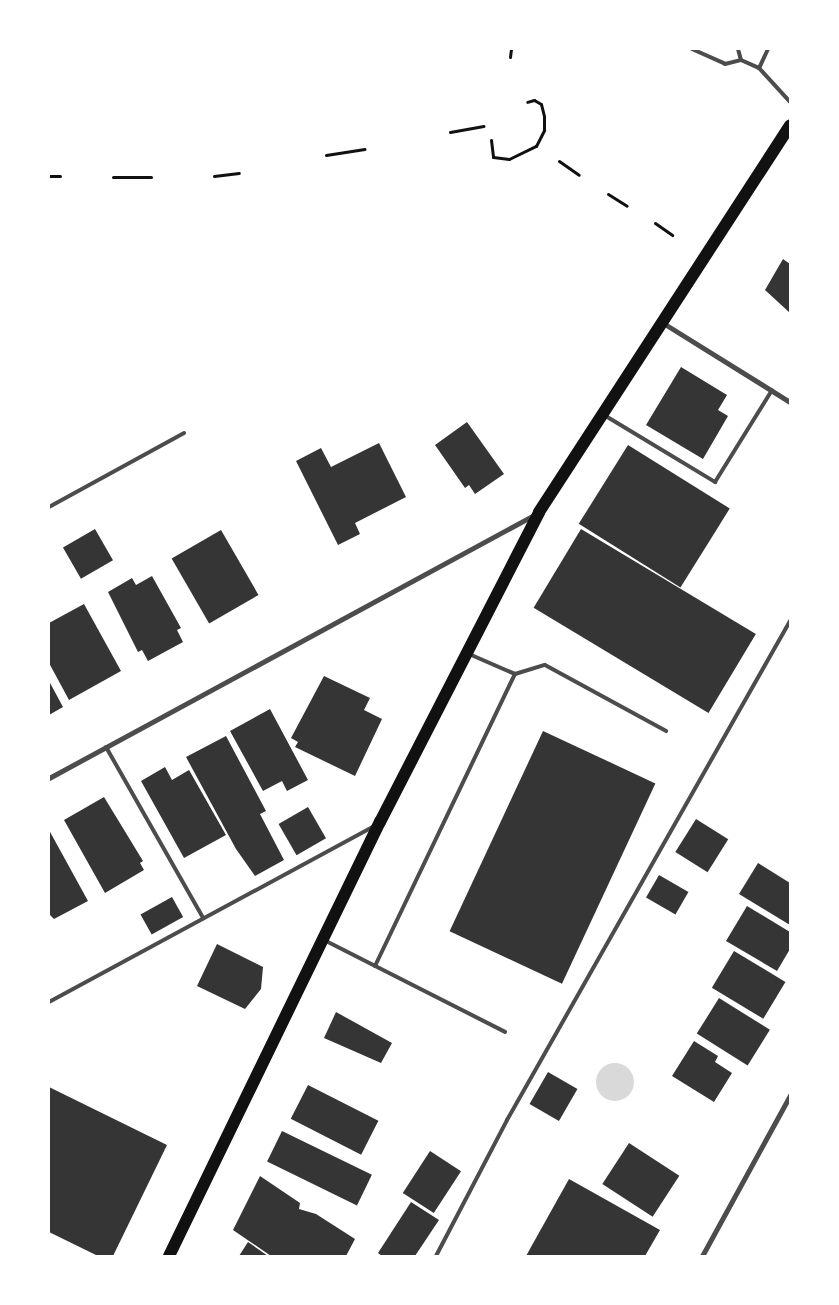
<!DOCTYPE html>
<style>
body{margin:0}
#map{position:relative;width:839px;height:1305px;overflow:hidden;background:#fff;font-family:Overpass,sans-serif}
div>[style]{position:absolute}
.water>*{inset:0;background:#d9d9d9}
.round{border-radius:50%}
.building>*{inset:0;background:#353535;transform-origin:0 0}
.path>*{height:3px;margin:-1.5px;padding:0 1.5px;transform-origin:1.5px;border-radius:1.5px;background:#111}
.service>*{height:4px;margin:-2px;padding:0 2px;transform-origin:2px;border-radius:2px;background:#4c4c4c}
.minor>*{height:5px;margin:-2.5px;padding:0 2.5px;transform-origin:2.5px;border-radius:2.5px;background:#4c4c4c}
.primary>*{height:12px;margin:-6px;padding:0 6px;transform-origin:6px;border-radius:6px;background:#111}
span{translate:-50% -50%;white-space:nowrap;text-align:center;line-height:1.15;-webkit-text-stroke:5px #fff;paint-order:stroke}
.frame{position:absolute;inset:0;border:50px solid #fff;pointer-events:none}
</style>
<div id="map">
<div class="water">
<i class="round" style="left:596px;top:1063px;width:38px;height:38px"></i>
</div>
<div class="building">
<i style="clip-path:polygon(783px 259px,790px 264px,790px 313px,765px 290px)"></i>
<i style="clip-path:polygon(681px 367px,727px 395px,718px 410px,728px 416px,703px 459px,646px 425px)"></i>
<i style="clip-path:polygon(467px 422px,504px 474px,475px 494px,469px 485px,465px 488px,435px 445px)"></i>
<i style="clip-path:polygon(379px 443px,406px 497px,355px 523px,360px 534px,338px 545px,296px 461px,321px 448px,331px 467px)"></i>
<i style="left:628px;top:445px;width:120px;height:93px;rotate:32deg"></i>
<i style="left:95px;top:529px;width:36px;height:37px;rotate:60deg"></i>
<i style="left:581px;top:529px;width:204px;height:92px;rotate:31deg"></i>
<i style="left:221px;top:530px;width:75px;height:57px;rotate:60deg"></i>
<i style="clip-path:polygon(152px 576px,181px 628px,177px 630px,183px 642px,148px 661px,142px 650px,138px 652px,108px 592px,132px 578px,136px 585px)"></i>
<i style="clip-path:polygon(84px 604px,121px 671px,69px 700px,49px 663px,49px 623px)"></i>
<i style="clip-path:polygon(324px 676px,370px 698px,364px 710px,382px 719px,355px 776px,295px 747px,298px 742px,291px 738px)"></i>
<i style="clip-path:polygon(49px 681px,63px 707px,49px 715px)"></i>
<i style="clip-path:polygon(270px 709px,308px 780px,287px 791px,282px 781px,263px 791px,230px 731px)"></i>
<i style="left:543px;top:731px;width:124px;height:221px;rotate:25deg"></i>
<i style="clip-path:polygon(226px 736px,266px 811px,260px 814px,284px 860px,255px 876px,236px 849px,186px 757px)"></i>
<i style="clip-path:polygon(165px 767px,172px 780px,189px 770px,226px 835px,184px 858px,141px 781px)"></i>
<i style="clip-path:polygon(104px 797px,143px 861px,140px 863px,144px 870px,105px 893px,64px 820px)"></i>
<i style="left:308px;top:807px;width:36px;height:34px;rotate:60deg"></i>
<i style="left:696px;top:819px;width:38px;height:39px;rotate:32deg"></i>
<i style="clip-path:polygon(49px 830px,88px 901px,54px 919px,49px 914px)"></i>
<i style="clip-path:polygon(758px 863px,790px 883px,790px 925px,739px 894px)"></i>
<i style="left:659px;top:875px;width:34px;height:26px;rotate:30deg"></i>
<i style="left:172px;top:897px;width:23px;height:36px;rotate:61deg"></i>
<i style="clip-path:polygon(747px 906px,790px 932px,790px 949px,777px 971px,726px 941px)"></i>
<i style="clip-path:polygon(217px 944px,263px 967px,261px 989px,245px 1009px,197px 986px)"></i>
<i style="left:734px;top:951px;width:60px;height:43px;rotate:31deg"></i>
<i style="left:719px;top:998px;width:60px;height:42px;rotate:32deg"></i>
<i style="clip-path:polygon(336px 1012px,392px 1043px,381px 1063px,324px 1038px)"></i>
<i style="clip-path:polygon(694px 1041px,718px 1056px,715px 1062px,732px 1073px,714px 1102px,672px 1076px)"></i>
<i style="left:548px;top:1072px;width:34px;height:37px;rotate:30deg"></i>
<i style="left:308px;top:1085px;width:79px;height:38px;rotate:27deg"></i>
<i style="clip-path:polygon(49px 1087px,167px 1145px,113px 1256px,98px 1256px,49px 1232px)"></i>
<i style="left:282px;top:1131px;width:100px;height:34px;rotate:26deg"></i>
<i style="left:629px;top:1143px;width:60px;height:49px;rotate:33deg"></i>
<i style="left:430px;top:1151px;width:37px;height:50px;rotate:33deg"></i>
<i style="clip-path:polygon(260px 1176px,300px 1203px,299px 1209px,316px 1214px,355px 1239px,346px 1256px,271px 1256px,233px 1230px)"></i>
<i style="clip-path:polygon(569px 1179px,660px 1230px,645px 1256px,526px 1256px)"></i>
<i style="clip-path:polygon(411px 1202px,439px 1220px,415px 1256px,382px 1256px,378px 1253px)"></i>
<i style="clip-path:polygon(248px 1242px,268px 1256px,239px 1256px)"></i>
</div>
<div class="path">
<i style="left:510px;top:57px;width:8px;rotate:-83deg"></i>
<i style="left:450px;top:132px;width:34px;rotate:-10deg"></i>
<i style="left:491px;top:140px;width:17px;rotate:83deg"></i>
<i style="left:493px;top:157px;width:16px;rotate:7deg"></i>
<i style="left:509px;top:159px;width:30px;rotate:-26deg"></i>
<i style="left:536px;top:146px;width:18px;rotate:-63deg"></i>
<i style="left:544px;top:130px;width:14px;rotate:-90deg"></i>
<i style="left:544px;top:116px;width:12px;rotate:-104deg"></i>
<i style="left:541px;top:104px;width:8px;rotate:-150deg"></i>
<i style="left:534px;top:100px;width:7px;rotate:164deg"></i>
<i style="left:326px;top:155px;width:39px;rotate:-9deg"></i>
<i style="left:559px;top:161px;width:24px;rotate:35deg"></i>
<i style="left:49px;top:176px;width:11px"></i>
<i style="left:214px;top:176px;width:25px;rotate:-7deg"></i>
<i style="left:113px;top:177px;width:38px"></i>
<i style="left:608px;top:194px;width:22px;rotate:32deg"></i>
<i style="left:655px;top:223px;width:21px;rotate:35deg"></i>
</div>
<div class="service">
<i style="left:692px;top:49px;width:36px;rotate:24deg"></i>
<i style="left:725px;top:64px;width:16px;rotate:-14deg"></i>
<i style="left:741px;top:60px;width:20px;rotate:24deg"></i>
<i style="left:738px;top:49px;width:11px;rotate:75deg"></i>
<i style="left:768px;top:49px;width:21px;rotate:115deg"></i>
<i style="left:759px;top:68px;width:46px;rotate:47.6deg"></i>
<i style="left:604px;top:415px;width:130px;rotate:31.1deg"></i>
<i style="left:715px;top:482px;width:108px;rotate:-58.2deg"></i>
<i style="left:49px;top:507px;width:154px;rotate:-28.7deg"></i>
<i style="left:469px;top:654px;width:50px;rotate:23.5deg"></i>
<i style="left:515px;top:674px;width:31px;rotate:-17deg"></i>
<i style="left:545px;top:665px;width:138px;rotate:28.6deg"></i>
<i style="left:106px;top:747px;width:197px;rotate:60.4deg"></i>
<i style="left:324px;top:940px;width:203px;rotate:26.9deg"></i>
<i style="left:375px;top:966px;width:324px;rotate:-64.4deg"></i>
<i style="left:49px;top:1002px;width:370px;rotate:-28.4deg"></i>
<i style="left:436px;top:1256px;width:153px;rotate:-62.4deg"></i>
<i style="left:507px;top:1120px;width:574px;rotate:-60.44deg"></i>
</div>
<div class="minor">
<i style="left:663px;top:323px;width:150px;rotate:31.9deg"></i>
<i style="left:49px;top:778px;width:552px;rotate:-28.47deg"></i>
<i style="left:702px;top:1256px;width:183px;rotate:-61.3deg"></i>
</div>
<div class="primary">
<i style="left:169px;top:1256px;width:483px;rotate:-64.1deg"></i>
<i style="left:380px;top:822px;width:348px;rotate:-62.8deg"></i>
<i style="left:539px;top:512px;width:461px;rotate:-57deg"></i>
</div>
<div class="frame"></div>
</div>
